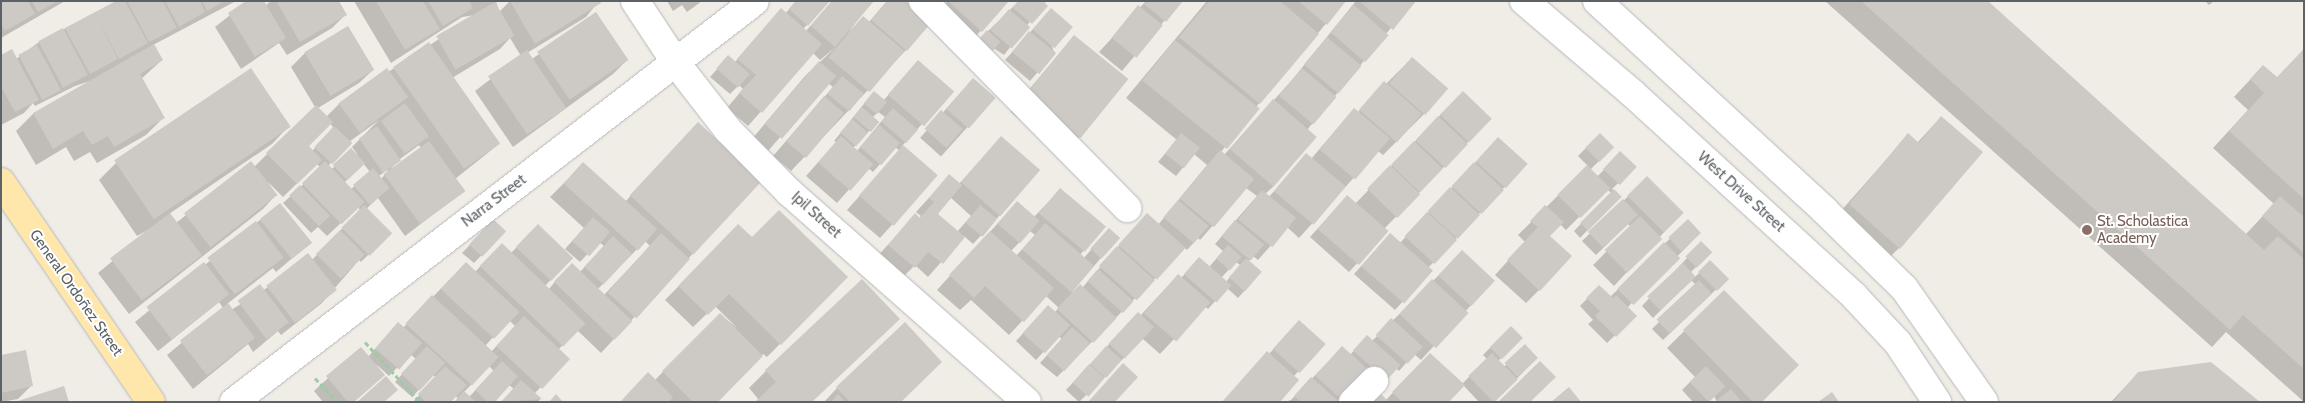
<!DOCTYPE html>
<meta charset="utf-8">
<style>
body{margin:0}
#map{position:relative;width:2305px;height:403px;overflow:hidden;background:#f0ece6;font-family:Cabin,sans-serif}
div>[style]{position:absolute}
.shadow>*{inset:0;background:#0003;transform-origin:0 0}
.building>*{inset:0;background:#cdc9c5;transform-origin:0 0}
.path>*{height:3px;margin-top:-1.5px;transform-origin:0;background:repeating-linear-gradient(90deg,#9ccca4 0 5px,transparent 0 7.5px)}
.roads{filter:drop-shadow(0 0 1px #b6b9bc) drop-shadow(0 0 1px #b6b9bc)}
.minor>*{height:28px;margin:-14px;padding:0 14px;transform-origin:14px;border-radius:14px;background:#fff}
.major>*{height:28px;margin:-14px;padding:0 14px;transform-origin:14px;border-radius:14px;background:#ffe7ab}
.dots>*{width:14px;height:14px;translate:-50% -50%;box-sizing:border-box;border:2px solid #fff;border-radius:50%}
span{translate:-50% -50%;white-space:nowrap;text-align:center;line-height:1.15;-webkit-text-stroke:4px #fff;paint-order:stroke}
.street-label{font-size:15px;color:#5d6266}
.education-label{font-size:15px;color:#785e54}
.left{translate:0 -50%;text-align:left}
.frame{position:absolute;inset:0;border:2px solid #5d6266;pointer-events:none}
</style>
<div id="map">
<div class="shadow">
<i style="clip-path:polygon(1px 1px,65px 1px,1px 38px)"></i>
<i style="clip-path:polygon(118px 1px,236px 1px,153px 45px,162px 60px,141px 79px,163px 118px,146px 135px,97px 163px,90px 152px,74px 161px,66px 147px,36px 165px,16px 131px,33px 114px,93px 80px,75px 86px,35px 106px,33px 103px,24px 113px,1px 125px,1px 56px,16px 59px,39px 42px)"></i>
<i style="clip-path:polygon(248px 1px,265px 6px,271px 1px,337px 1px,345px 15px,332px 28px,287px 55px,279px 43px,241px 69px,215px 27px)"></i>
<i style="clip-path:polygon(evenodd,354px 1px,496px 1px,499px 12px,510px 1px,599px 1px,586px 17px,527px 53px,532px 59px,596px 14px,627px 60px,613px 74px,513px 147px,475px 91px,521px 56px,510px 38px,500px 49px,452px 78px,499px 144px,455px 179px,464px 191px,405px 236px,378px 198px,366px 209px,390px 233px,361px 262px,359px 260px,322px 303px,281px 335px,278px 331px,253px 352px,248px 344px,193px 389px,167px 355px,223px 308px,219px 302px,158px 351px,135px 322px,260px 220px,310px 243px,276px 272px,273px 268px,227px 304px,231px 310px,312px 260px,360px 210px,358px 207px,327px 236px,318px 227px,311px 233px,283px 203px,321px 168px,317px 164px,283px 197px,268px 182px,276px 195px,263px 209px,129px 314px,98px 273px,155px 226px,137px 236px,99px 180px,116px 163px,289px 126px,272px 144px,169px 214px,176px 223px,251px 163px,254px 167px,315px 107px,291px 67px,305px 53px,347px 27px,373px 70px,359px 83px,318px 108px,326px 117px,339px 104px,476px 15px,462px 17px,391px 63px,354px 1px,379px 120px,352px 147px,358px 155px,351px 150px,331px 170px,328px 166px,349px 142px,379px 120px,354px 1px,330px 123px,334px 129px,312px 151px,307px 146px,330px 123px,354px 1px,419px 145px,421px 148px,390px 171px,396px 162px,419px 145px,354px 1px,363px 163px,370px 172px,350px 190px,344px 183px,363px 163px,354px 1px,387px 170px,388px 171px,381px 179px,379px 176px,387px 170px)"></i>
<i style="clip-path:polygon(667px 1px,702px 1px,687px 12px,682px 5px,673px 11px)"></i>
<i style="clip-path:polygon(796px 1px,807px 25px,803px 29px,806px 31px,832px 1px,872px 1px,848px 33px,863px 17px,869px 22px,887px 1px,906px 50px,791px 171px,773px 156px,833px 87px,828px 83px,767px 152px,752px 139px,805px 76px,837px 46px,820px 60px,813px 53px,748px 126px,727px 108px,743px 89px,739px 85px,730px 94px,710px 77px,728px 57px,735px 62px,768px 24px,785px 14px)"></i>
<i style="clip-path:polygon(948px 1px,1007px 1px,968px 45px,934px 17px)"></i>
<i style="clip-path:polygon(1019px 1px,1046px 1px,1004px 55px,980px 39px)"></i>
<i style="clip-path:polygon(1146px 1px,1181px 1px,1122px 71px,1099px 52px)"></i>
<i style="clip-path:polygon(evenodd,1207px 1px,1345px 1px,1255px 108px,1221px 152px,1224px 155px,1292px 80px,1356px 1px,1413px 1px,1307px 130px,1274px 186px,1265px 194px,1269px 197px,1306px 155px,1311px 159px,1354px 109px,1358px 112px,1412px 58px,1425px 113px,1383px 155px,1378px 151px,1299px 238px,1287px 227px,1258px 260px,1253px 256px,1248px 262px,1261px 272px,1238px 298px,1227px 288px,1208px 309px,1205px 306px,1160px 354px,1143px 339px,1079px 402px,1066px 390px,1130px 322px,1140px 316px,1165px 289px,1181px 278px,1192px 266px,1209px 267px,1223px 251px,1215px 244px,1257px 196px,1246px 188px,1200px 240px,1198px 238px,1187px 250px,1185px 248px,1057px 377px,1040px 363px,1062px 339px,1058px 336px,1036px 360px,1016px 341px,1041px 314px,1055px 312px,1059px 308px,1046px 296px,1009px 335px,971px 300px,960px 310px,937px 290px,1010px 210px,1034px 217px,1060px 190px,1104px 226px,1080px 255px,1084px 258px,1102px 237px,1118px 238px,1071px 293px,1080px 286px,1082px 288px,1134px 229px,1158px 225px,1207px 165px,1194px 154px,1176px 176px,1158px 162px,1177px 140px,1126px 98px,1207px 1px,1030px 231px,1035px 235px,1016px 256px,1011px 251px,1030px 231px,1207px 1px,1236px 262px,1240px 265px,1226px 282px,1221px 278px,1236px 262px)"></i>
<i style="clip-path:polygon(1825px 1px,1986px 1px,2246px 234px,2274px 204px,2213px 148px,2248px 110px,2234px 97px,2246px 84px,2263px 67px,2277px 78px,2304px 49px,2304px 402px,2226px 332px,2212px 347px)"></i>
<i style="clip-path:polygon(2205px 1px,2214px 1px,2209px 5px)"></i>
<i style="clip-path:polygon(1044px 17px,1054px 53px,1030px 81px,1005px 60px)"></i>
<i style="left:1074px;top:36px;width:69px;height:99px;rotate:40deg"></i>
<i style="clip-path:polygon(evenodd,905px 76px,952px 91px,902px 146px,936px 176px,880px 238px,847px 210px,900px 151px,895px 147px,873px 172px,868px 168px,837px 203px,806px 176px,836px 142px,834px 141px,867px 100px,883px 101px,905px 76px,878px 112px,885px 117px,857px 151px,853px 148px,870px 130px,872px 118px,878px 112px)"></i>
<i style="left:973px;top:79px;width:28px;height:79px;rotate:42deg"></i>
<i style="clip-path:polygon(1449px 106px,1490px 119px,1384px 229px,1387px 231px,1349px 272px,1310px 237px,1340px 204px,1355px 204px)"></i>
<i style="clip-path:polygon(1941px 117px,1899px 248px,1882px 265px,1832px 221px,1908px 135px,1917px 143px)"></i>
<i style="clip-path:polygon(1600px 134px,1613px 147px,1590px 170px,1597px 177px,1620px 153px,1635px 167px,1612px 189px,1620px 197px,1580px 238px,1574px 231px,1611px 193px,1607px 189px,1566px 230px,1560px 224px,1548px 236px,1539px 290px,1526px 303px,1495px 275px,1525px 242px,1518px 235px,1588px 166px,1578px 156px)"></i>
<i style="clip-path:polygon(evenodd,681px 141px,760px 181px,601px 353px,577px 330px,558px 350px,568px 359px,534px 394px,540px 399px,538px 402px,501px 402px,514px 389px,509px 385px,493px 402px,455px 402px,458px 398px,455px 396px,450px 402px,413px 402px,436px 377px,433px 375px,412px 397px,395px 382px,416px 359px,410px 354px,389px 376px,377px 365px,354px 402px,323px 402px,314px 391px,361px 348px,368px 357px,391px 331px,403px 328px,452px 277px,475px 272px,488px 258px,511px 253px,524px 240px,571px 258px,545px 286px,549px 289px,558px 278px,580px 272px,604px 246px,599px 242px,580px 262px,565px 249px,584px 228px,550px 197px,570px 177px,625px 202px,681px 141px,645px 241px,650px 246px,604px 295px,598px 289px,645px 241px,681px 141px,509px 320px,515px 326px,491px 352px,485px 346px,509px 320px,681px 141px,489px 366px,494px 371px,469px 397px,464px 392px,489px 366px)"></i>
<i style="clip-path:polygon(evenodd,988px 152px,1000px 215px,973px 244px,964px 236px,928px 277px,915px 265px,900px 280px,875px 259px,915px 215px,919px 219px,921px 216px,916px 212px,949px 176px,959px 184px,988px 152px,950px 197px,971px 216px,957px 232px,936px 214px,950px 197px)"></i>
<i style="clip-path:polygon(1485px 152px,1526px 164px,1428px 268px,1431px 271px,1395px 310px,1354px 274px,1383px 242px,1400px 243px)"></i>
<i style="clip-path:polygon(1647px 178px,1682px 213px,1614px 286px,1593px 265px,1631px 227px,1628px 224px,1596px 255px,1582px 241px)"></i>
<i style="clip-path:polygon(1688px 221px,1700px 233px,1627px 308px,1635px 316px,1607px 343px,1588px 324px,1593px 320px,1580px 306px,1599px 286px,1610px 297px)"></i>
<i style="clip-path:polygon(738px 226px,752px 239px,846px 277px,767px 357px,763px 354px,716px 402px,621px 402px,655px 380px,720px 314px,738px 329px,715px 306px,693px 327px,665px 300px)"></i>
<i style="clip-path:polygon(486px 228px,505px 231px,474px 263px,462px 253px)"></i>
<i style="clip-path:polygon(1701px 243px,1711px 252px,1690px 273px,1695px 277px,1710px 262px,1727px 279px,1663px 340px,1652px 329px,1696px 285px,1691px 280px,1653px 318px,1642px 306px)"></i>
<i style="clip-path:polygon(1449px 265px,1493px 281px,1421px 360px,1414px 354px,1399px 371px,1396px 368px,1363px 374px,1339px 402px,1285px 402px,1291px 400px,1329px 361px,1350px 355px,1367px 337px,1372px 341px)"></i>
<i style="clip-path:polygon(1724px 292px,1761px 402px,1717px 402px,1714px 396px,1708px 402px,1693px 402px,1682px 390px,1695px 377px,1667px 348px)"></i>
<i style="clip-path:polygon(905px 324px,900px 402px,824px 402px,837px 388px)"></i>
<i style="clip-path:polygon(1511px 327px,1522px 338px,1498px 361px,1504px 367px,1525px 346px,1537px 358px,1494px 402px,1479px 402px,1463px 385px,1447px 402px,1370px 402px,1386px 400px,1416px 368px,1462px 384px,1487px 359px,1483px 355px)"></i>
<i style="clip-path:polygon(1286px 335px,1324px 344px,1293px 377px,1269px 354px)"></i>
<i style="clip-path:polygon(881px 336px,759px 400px,749px 388px,766px 371px)"></i>
<i style="clip-path:polygon(1px 357px,32px 385px,18px 399px,1px 402px)"></i>
<i style="clip-path:polygon(2138px 373px,2258px 402px,2111px 402px)"></i>
</div>
<div class="building">
<i style="clip-path:polygon(1px 1px,28px 1px,35px 14px,5px 31px,1px 24px)"></i>
<i style="clip-path:polygon(32px 1px,58px 1px,38px 12px)"></i>
<i style="clip-path:polygon(116px 1px,125px 1px,148px 43px,119px 59px,95px 14px,118px 59px,90px 74px,65px 28px)"></i>
<i style="clip-path:polygon(127px 1px,163px 1px,177px 28px,149px 42px)"></i>
<i style="clip-path:polygon(165px 1px,200px 1px,205px 12px,179px 27px)"></i>
<i style="clip-path:polygon(202px 1px,225px 1px,207px 11px)"></i>
<i style="clip-path:polygon(246px 1px,264px 1px,286px 38px,255px 57px,228px 13px)"></i>
<i style="clip-path:polygon(276px 1px,339px 1px,347px 15px,300px 42px)"></i>
<i style="clip-path:polygon(376px 1px,423px 1px,440px 29px,405px 50px)"></i>
<i style="clip-path:polygon(428px 1px,469px 1px,473px 8px,443px 26px)"></i>
<i style="clip-path:polygon(510px 1px,600px 1px,601px 3px,535px 44px)"></i>
<i style="clip-path:polygon(796px 1px,830px 1px,808px 26px,789px 9px)"></i>
<i style="clip-path:polygon(832px 1px,874px 1px,835px 47px,811px 26px)"></i>
<i style="clip-path:polygon(887px 1px,906px 1px,931px 23px,907px 51px,871px 20px)"></i>
<i style="clip-path:polygon(948px 1px,1009px 1px,982px 32px)"></i>
<i style="clip-path:polygon(1018px 1px,1043px 1px,1048px 6px,1032px 24px,1013px 8px)"></i>
<i style="clip-path:polygon(1147px 1px,1183px 1px,1166px 22px,1144px 4px)"></i>
<i style="clip-path:polygon(1209px 1px,1280px 1px,1319px 34px,1260px 104px,1179px 37px)"></i>
<i style="clip-path:polygon(1298px 1px,1346px 1px,1327px 25px)"></i>
<i style="clip-path:polygon(1359px 1px,1416px 1px,1393px 30px)"></i>
<i style="clip-path:polygon(1861px 1px,1988px 1px,2264px 250px,2278px 236px,2304px 259px,2304px 369px,2243px 315px,2230px 330px)"></i>
<i style="left:495px;top:2px;width:39px;height:68px;rotate:60deg"></i>
<i style="left:1138px;top:5px;width:32px;height:42px;rotate:39deg"></i>
<i style="left:1354px;top:5px;width:46px;height:36px;rotate:41deg"></i>
<i style="clip-path:polygon(781px 8px,822px 44px,762px 113px,739px 93px,756px 75px,737px 59px)"></i>
<i style="left:1051px;top:8px;width:29px;height:28px;rotate:41deg"></i>
<i style="left:1009px;top:9px;width:28px;height:28px;rotate:41deg"></i>
<i style="left:596px;top:12px;width:58px;height:71px;rotate:56deg"></i>
<i style="left:863px;top:16px;width:54px;height:54px;rotate:40deg"></i>
<i style="left:348px;top:26px;width:51px;height:51px;rotate:59deg"></i>
<i style="left:63px;top:28px;width:53px;height:28px;rotate:62deg"></i>
<i style="left:987px;top:30px;width:18px;height:19px;rotate:41deg"></i>
<i style="left:1029px;top:31px;width:35px;height:27px;rotate:39deg"></i>
<i style="left:1074px;top:35px;width:70px;height:76px;rotate:39deg"></i>
<i style="left:1327px;top:37px;width:45px;height:36px;rotate:40deg"></i>
<i style="left:1175px;top:40px;width:109px;height:52px;rotate:39deg"></i>
<i style="left:429px;top:42px;width:124px;height:44px;rotate:55deg"></i>
<i style="clip-path:polygon(154px 44px,163px 60px,140px 74px,165px 118px,114px 147px,108px 136px,92px 145px,83px 131px,53px 149px,33px 113px)"></i>
<i style="left:37px;top:45px;width:51px;height:21px;rotate:62deg"></i>
<i style="clip-path:polygon(12px 49px,39px 100px,15px 112px,1px 87px,1px 55px)"></i>
<i style="clip-path:polygon(2304px 49px,2304px 199px,2229px 131px,2264px 93px,2250px 79px,2263px 65px,2277px 77px)"></i>
<i style="left:527px;top:50px;width:70px;height:47px;rotate:56deg"></i>
<i style="left:728px;top:55px;width:29px;height:18px;rotate:41deg"></i>
<i style="left:1412px;top:57px;width:48px;height:35px;rotate:41deg"></i>
<i style="left:918px;top:60px;width:48px;height:46px;rotate:41deg"></i>
<i style="left:819px;top:61px;width:23px;height:83px;rotate:41deg"></i>
<i style="left:251px;top:68px;width:71px;height:165px;rotate:56deg"></i>
<i style="left:387px;top:68px;width:36px;height:60px;rotate:54deg"></i>
<i style="left:1302px;top:68px;width:45px;height:36px;rotate:40deg"></i>
<i style="left:842px;top:76px;width:28px;height:23px;rotate:39deg"></i>
<i style="left:973px;top:78px;width:30px;height:41px;rotate:41deg"></i>
<i style="left:1384px;top:81px;width:50px;height:38px;rotate:41deg"></i>
<i style="left:874px;top:91px;width:17px;height:16px;rotate:40deg"></i>
<i style="left:1463px;top:91px;width:40px;height:33px;rotate:44deg"></i>
<i style="left:824px;top:96px;width:26px;height:59px;rotate:40deg"></i>
<i style="left:1273px;top:99px;width:58px;height:66px;rotate:41deg"></i>
<i style="left:405px;top:103px;width:41px;height:30px;rotate:54deg"></i>
<i style="clip-path:polygon(316px 105px,333px 122px,309px 146px,322px 160px,297px 184px,266px 153px)"></i>
<i style="left:862px;top:107px;width:23px;height:13px;rotate:41deg"></i>
<i style="left:893px;top:108px;width:33px;height:18px;rotate:41deg"></i>
<i style="left:1354px;top:108px;width:47px;height:54px;rotate:40deg"></i>
<i style="left:941px;top:110px;width:29px;height:25px;rotate:41deg"></i>
<i style="left:1438px;top:116px;width:41px;height:33px;rotate:43deg"></i>
<i style="clip-path:polygon(1941px 116px,1983px 152px,1900px 249px,1849px 204px,1908px 133px,1919px 143px)"></i>
<i style="left:852px;top:119px;width:21px;height:18px;rotate:41deg"></i>
<i style="left:698px;top:122px;width:87px;height:100px;rotate:43deg"></i>
<i style="left:879px;top:125px;width:28px;height:29px;rotate:41deg"></i>
<i style="left:334px;top:126px;width:25px;height:29px;rotate:43deg"></i>
<i style="left:377px;top:126px;width:42px;height:22px;rotate:55deg"></i>
<i style="left:1181px;top:133px;width:24px;height:26px;rotate:38deg"></i>
<i style="left:1600px;top:133px;width:20px;height:21px;rotate:45deg"></i>
<i style="left:841px;top:136px;width:43px;height:35px;rotate:41deg"></i>
<i style="left:1001px;top:136px;width:52px;height:61px;rotate:41deg"></i>
<i style="left:1498px;top:137px;width:40px;height:33px;rotate:42deg"></i>
<i style="left:429px;top:141px;width:62px;height:56px;rotate:54deg"></i>
<i style="left:1414px;top:141px;width:40px;height:33px;rotate:44deg"></i>
<i style="left:903px;top:145px;width:46px;height:67px;rotate:41deg"></i>
<i style="left:351px;top:148px;width:21px;height:25px;rotate:47deg"></i>
<i style="left:1220px;top:150px;width:45px;height:63px;rotate:40deg"></i>
<i style="left:1620px;top:151px;width:23px;height:25px;rotate:43deg"></i>
<i style="left:1306px;top:153px;width:52px;height:50px;rotate:40deg"></i>
<i style="left:251px;top:161px;width:43px;height:85px;rotate:52deg"></i>
<i style="left:325px;top:161px;width:57px;height:32px;rotate:46deg"></i>
<i style="left:583px;top:162px;width:100px;height:29px;rotate:42deg"></i>
<i style="left:1474px;top:162px;width:41px;height:33px;rotate:43deg"></i>
<i style="left:1390px;top:165px;width:42px;height:33px;rotate:44deg"></i>
<i style="left:1587px;top:165px;width:33px;height:42px;rotate:45deg"></i>
<i style="left:373px;top:168px;width:26px;height:26px;rotate:50deg"></i>
<i style="clip-path:polygon(949px 174px,962px 185px,938px 214px,965px 237px,943px 264px,928px 252px,915px 268px,888px 245px,915px 213px,920px 218px,934px 202px,929px 198px)"></i>
<i style="left:1647px;top:176px;width:52px;height:28px;rotate:45deg"></i>
<i style="left:300px;top:185px;width:43px;height:15px;rotate:46deg"></i>
<i style="left:1450px;top:187px;width:41px;height:33px;rotate:43deg"></i>
<i style="left:1060px;top:188px;width:60px;height:33px;rotate:40deg"></i>
<i style="left:1614px;top:189px;width:11px;height:48px;rotate:45deg"></i>
<i style="left:1262px;top:190px;width:44px;height:38px;rotate:39deg"></i>
<i style="left:1347px;top:195px;width:55px;height:45px;rotate:41deg"></i>
<i style="clip-path:polygon(2280px 196px,2304px 217px,2304px 253px,2262px 216px)"></i>
<i style="left:1623px;top:199px;width:22px;height:48px;rotate:47deg"></i>
<i style="left:1178px;top:200px;width:40px;height:23px;rotate:40deg"></i>
<i style="left:1017px;top:201px;width:30px;height:30px;rotate:41deg"></i>
<i style="left:280px;top:203px;width:51px;height:26px;rotate:51deg"></i>
<i style="left:364px;top:205px;width:40px;height:32px;rotate:45deg"></i>
<i style="left:980px;top:205px;width:22px;height:23px;rotate:39deg"></i>
<i style="clip-path:polygon(1545px 205px,1564px 222px,1550px 236px,1572px 256px,1540px 291px,1507px 260px,1538px 227px,1530px 221px)"></i>
<i style="clip-path:polygon(779px 210px,848px 277px,781px 345px,729px 294px,708px 315px,678px 286px,738px 224px,752px 237px)"></i>
<i style="left:1427px;top:212px;width:41px;height:33px;rotate:43deg"></i>
<i style="left:170px;top:213px;width:53px;height:75px;rotate:53deg"></i>
<i style="left:1147px;top:213px;width:52px;height:43px;rotate:42deg"></i>
<i style="left:1640px;top:216px;width:32px;height:49px;rotate:46deg"></i>
<i style="left:593px;top:217px;width:23px;height:32px;rotate:41deg"></i>
<i style="left:493px;top:219px;width:18px;height:35px;rotate:43deg"></i>
<i style="left:1688px;top:219px;width:19px;height:27px;rotate:47deg"></i>
<i style="left:1235px;top:220px;width:38px;height:21px;rotate:40deg"></i>
<i style="left:256px;top:221px;width:46px;height:61px;rotate:53deg"></i>
<i style="left:1045px;top:223px;width:65px;height:35px;rotate:41deg"></i>
<i style="left:538px;top:224px;width:49px;height:32px;rotate:44deg"></i>
<i style="left:1109px;top:228px;width:15px;height:28px;rotate:42deg"></i>
<i style="left:340px;top:230px;width:35px;height:34px;rotate:45deg"></i>
<i style="clip-path:polygon(990px 231px,1054px 288px,1024px 322px,985px 286px,974px 298px,949px 275px)"></i>
<i style="left:661px;top:233px;width:39px;height:80px;rotate:42deg"></i>
<i style="left:1390px;top:233px;width:57px;height:44px;rotate:41deg"></i>
<i style="left:613px;top:236px;width:26px;height:42px;rotate:43deg"></i>
<i style="left:1701px;top:241px;width:16px;height:22px;rotate:45deg"></i>
<i style="left:1664px;top:242px;width:23px;height:66px;rotate:45deg"></i>
<i style="left:502px;top:243px;width:116px;height:32px;rotate:44deg"></i>
<i style="left:1228px;top:245px;width:18px;height:18px;rotate:41deg"></i>
<i style="left:1117px;top:246px;width:51px;height:27px;rotate:42deg"></i>
<i style="left:1462px;top:250px;width:45px;height:35px;rotate:43deg"></i>
<i style="left:308px;top:253px;width:47px;height:53px;rotate:52deg"></i>
<i style="left:1199px;top:257px;width:43px;height:23px;rotate:41deg"></i>
<i style="left:1246px;top:258px;width:21px;height:26px;rotate:41deg"></i>
<i style="left:1710px;top:260px;width:27px;height:17px;rotate:45deg"></i>
<i style="left:204px;top:262px;width:41px;height:73px;rotate:52deg"></i>
<i style="left:466px;top:262px;width:73px;height:37px;rotate:43deg"></i>
<i style="left:572px;top:263px;width:84px;height:26px;rotate:44deg"></i>
<i style="left:1683px;top:263px;width:19px;height:49px;rotate:47deg"></i>
<i style="left:1098px;top:269px;width:48px;height:16px;rotate:42deg"></i>
<i style="left:1178px;top:274px;width:43px;height:52px;rotate:41deg"></i>
<i style="clip-path:polygon(862px 279px,900px 319px,812px 402px,755px 402px,776px 382px,765px 370px)"></i>
<i style="left:1432px;top:279px;width:50px;height:48px;rotate:43deg"></i>
<i style="left:1699px;top:280px;width:19px;height:58px;rotate:47deg"></i>
<i style="left:260px;top:284px;width:48px;height:28px;rotate:53deg"></i>
<i style="left:1080px;top:284px;width:50px;height:34px;rotate:43deg"></i>
<i style="clip-path:polygon(1599px 285px,1613px 298px,1616px 295px,1637px 316px,1616px 337px,1595px 316px,1600px 311px,1586px 298px)"></i>
<i style="clip-path:polygon(1724px 290px,1799px 365px,1762px 402px,1753px 402px,1683px 330px)"></i>
<i style="left:432px;top:295px;width:91px;height:39px;rotate:43deg"></i>
<i style="left:228px;top:303px;width:44px;height:61px;rotate:52deg"></i>
<i style="left:1048px;top:305px;width:30px;height:38px;rotate:42deg"></i>
<i style="left:1138px;top:312px;width:22px;height:43px;rotate:43deg"></i>
<i style="clip-path:polygon(720px 313px,763px 356px,718px 402px,693px 402px,662px 371px)"></i>
<i style="left:524px;top:316px;width:63px;height:41px;rotate:43deg"></i>
<i style="left:1391px;top:318px;width:43px;height:23px;rotate:42deg"></i>
<i style="left:1299px;top:320px;width:36px;height:39px;rotate:42deg"></i>
<i style="left:398px;top:322px;width:32px;height:35px;rotate:41deg"></i>
<i style="clip-path:polygon(905px 322px,942px 362px,901px 402px,850px 402px,836px 387px)"></i>
<i style="left:1511px;top:326px;width:17px;height:30px;rotate:45deg"></i>
<i style="left:1072px;top:327px;width:24px;height:38px;rotate:42deg"></i>
<i style="left:1367px;top:335px;width:45px;height:21px;rotate:42deg"></i>
<i style="left:1525px;top:344px;width:19px;height:28px;rotate:47deg"></i>
<i style="left:427px;top:346px;width:25px;height:38px;rotate:43deg"></i>
<i style="left:1106px;top:346px;width:21px;height:24px;rotate:41deg"></i>
<i style="left:1342px;top:346px;width:36px;height:40px;rotate:42deg"></i>
<i style="clip-path:polygon(361px 347px,385px 375px,354px 402px,348px 402px,326px 376px)"></i>
<i style="clip-path:polygon(26px 350px,33px 386px,1px 393px,1px 355px)"></i>
<i style="clip-path:polygon(1267px 351px,1299px 380px,1280px 402px,1222px 402px)"></i>
<i style="clip-path:polygon(1430px 353px,1465px 385px,1449px 402px,1402px 402px,1392px 392px)"></i>
<i style="left:1492px;top:353px;width:37px;height:33px;rotate:46deg"></i>
<i style="clip-path:polygon(502px 361px,518px 376px,495px 402px,488px 402px,475px 390px)"></i>
<i style="clip-path:polygon(1540px 361px,1556px 377px,1530px 402px,1498px 402px)"></i>
<i style="clip-path:polygon(2211px 362px,2260px 402px,2113px 402px,2138px 372px)"></i>
<i style="clip-path:polygon(1123px 363px,1138px 377px,1115px 402px,1088px 402px)"></i>
<i style="left:1089px;top:364px;width:21px;height:25px;rotate:41deg"></i>
<i style="clip-path:polygon(445px 366px,467px 385px,451px 402px,426px 402px,418px 394px)"></i>
<i style="left:1706px;top:366px;width:28px;height:23px;rotate:46deg"></i>
<i style="clip-path:polygon(648px 372px,673px 397px,669px 402px,620px 402px)"></i>
<i style="clip-path:polygon(386px 376px,398px 390px,384px 402px,357px 402px)"></i>
<i style="clip-path:polygon(1311px 377px,1338px 401px,1337px 402px,1301px 402px,1294px 396px)"></i>
<i style="clip-path:polygon(521px 380px,542px 399px,501px 402px)"></i>
<i style="clip-path:polygon(64px 386px,69px 402px,18px 402px,18px 401px)"></i>
<i style="clip-path:polygon(1569px 387px,1581px 402px,1551px 402px)"></i>
<i style="clip-path:polygon(1731px 389px,1742px 402px,1715px 402px)"></i>
<i style="clip-path:polygon(464px 391px,476px 402px,454px 402px)"></i>
<i style="clip-path:polygon(1378px 391px,1389px 402px,1369px 402px)"></i>
<i style="clip-path:polygon(1832px 392px,1839px 402px,1818px 402px)"></i>
<i style="clip-path:polygon(556px 394px,563px 402px,549px 402px)"></i>
<i style="clip-path:polygon(838px 394px,845px 402px,831px 402px)"></i>
</div>
<div class="path">
<i style="left:365px;top:342px;width:81px;rotate:47.5deg"></i>
<i style="left:315px;top:378px;width:33px;rotate:47deg"></i>
</div>
<div class="roads">
<div class="minor">
<i style="left:635px;top:1px;width:74px;rotate:56.5deg"></i>
<i style="left:676px;top:63px;width:85px;rotate:52.2deg"></i>
<i style="left:728px;top:130px;width:87px;rotate:45.5deg"></i>
<i style="left:789px;top:192px;width:317px;rotate:41.4deg"></i>
<i style="left:923px;top:1px;width:291px;rotate:45.4deg"></i>
<i style="left:1524px;top:1px;width:142px;rotate:40.4deg"></i>
<i style="left:1632px;top:93px;width:301px;rotate:42.4deg"></i>
<i style="left:1854px;top:296px;width:64px;rotate:46.9deg"></i>
<i style="left:1898px;top:343px;width:71px;rotate:56.5deg"></i>
<i style="left:1597px;top:1px;width:309px;rotate:42.6deg"></i>
<i style="left:1824px;top:210px;width:112px;rotate:44.3deg"></i>
<i style="left:1904px;top:288px;width:139px;rotate:54.9deg"></i>
<i style="left:234px;top:402px;width:657px;rotate:-37.58deg"></i>
<i style="left:1353px;top:402px;width:30px;rotate:-45deg"></i>
</div>
<div class="major">
<i style="left:1px;top:182px;width:266px;rotate:55.7deg"></i>
</div>
</div>
<div class="dots">
<i style="left:2087px;top:230px;background:#8d6e63"></i>
</div>
<div class="street-label">
<span style="left:1741px;top:192px;rotate:42deg">West Drive Street</span>
<span style="left:494px;top:201px;rotate:-37deg">Narra Street</span>
<span style="left:816px;top:215px;rotate:42deg">Ipil Street</span>
<span style="left:76px;top:293px;rotate:55deg">General Ordoñez Street</span>
</div>
<div class="education-label">
<span class="left" style="left:2097px;top:230px">St. Scholastica<br>Academy</span>
</div>
<div class="frame"></div>
</div>
